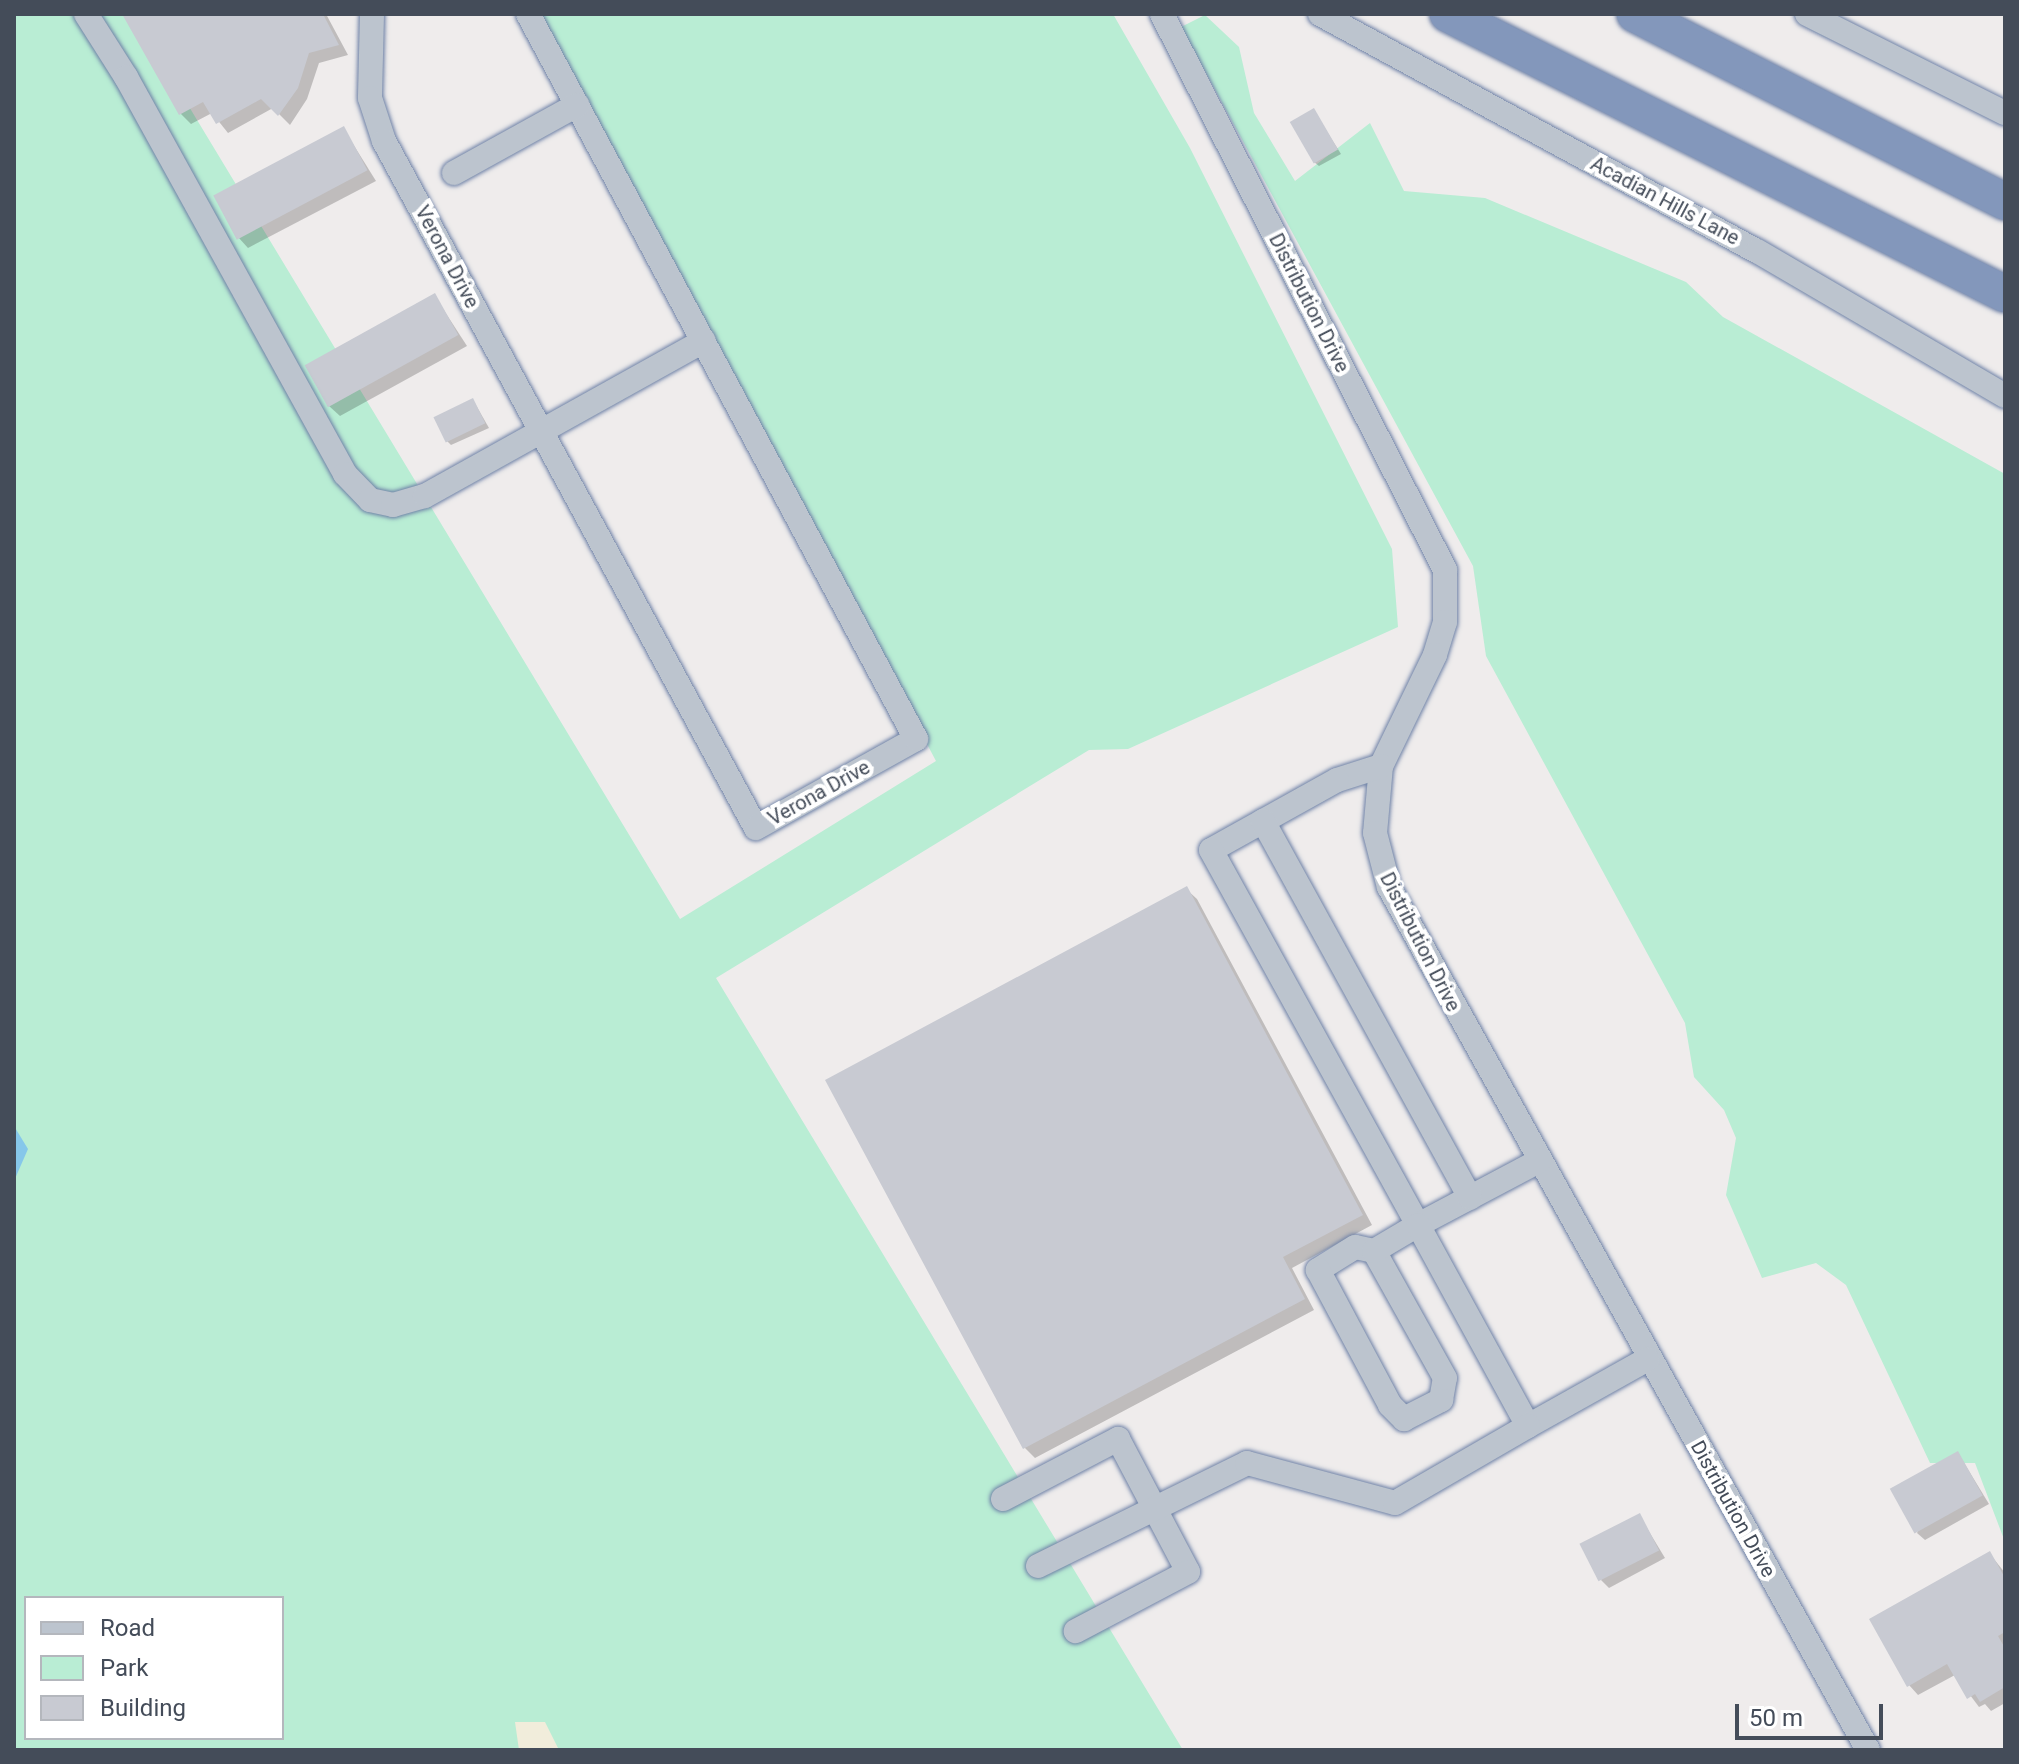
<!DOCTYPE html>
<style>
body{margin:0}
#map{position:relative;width:2019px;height:1764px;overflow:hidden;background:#efecec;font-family:Roboto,sans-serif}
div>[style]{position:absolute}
.green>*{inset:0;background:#b9edd4}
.sand>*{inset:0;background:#f1eddb}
.water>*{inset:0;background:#86c7ea}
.shadow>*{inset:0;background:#0003}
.building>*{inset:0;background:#c8cad2;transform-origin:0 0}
.roads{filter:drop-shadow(0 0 2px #6f82a7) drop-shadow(0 0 2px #6f82a7)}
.minor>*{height:24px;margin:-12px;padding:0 12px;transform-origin:12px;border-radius:12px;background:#bcc4ce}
.highway>*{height:36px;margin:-18px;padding:0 18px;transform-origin:18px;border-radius:18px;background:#8397bb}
span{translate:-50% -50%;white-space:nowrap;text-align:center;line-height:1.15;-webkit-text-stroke:8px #fff;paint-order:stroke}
.street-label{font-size:20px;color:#444c59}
.frame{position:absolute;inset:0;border:16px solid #444c59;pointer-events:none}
.legend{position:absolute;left:24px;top:1596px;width:260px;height:144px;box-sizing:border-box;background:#fff;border:2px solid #b4b7bd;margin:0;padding:10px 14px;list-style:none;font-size:24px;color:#444c59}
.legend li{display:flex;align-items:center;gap:16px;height:40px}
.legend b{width:40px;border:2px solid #b4b7bd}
.scale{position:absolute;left:1735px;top:1704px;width:148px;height:36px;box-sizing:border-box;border:4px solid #444c59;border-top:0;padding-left:10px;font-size:24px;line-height:28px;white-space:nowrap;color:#444c59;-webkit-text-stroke:6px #fff;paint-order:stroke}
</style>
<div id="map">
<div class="green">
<i style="clip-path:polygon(evenodd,14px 14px,133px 14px,680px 919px,936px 761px,539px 14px,1113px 14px,1190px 148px,1392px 549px,1398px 627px,1128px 749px,1089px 750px,716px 978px,1183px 1750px,14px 1750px,14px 14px,26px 1598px,282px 1598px,282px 1738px,26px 1738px,26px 1598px)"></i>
<i style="clip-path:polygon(1205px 15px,1239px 47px,1254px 113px,1295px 181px,1370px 123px,1404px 191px,1485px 198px,1686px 282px,1723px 317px,2005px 474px,2005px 1542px,1975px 1463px,1930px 1463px,1846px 1285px,1816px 1263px,1762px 1278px,1726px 1195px,1736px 1138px,1724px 1110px,1694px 1077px,1685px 1023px,1486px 656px,1473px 566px,1181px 27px)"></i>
</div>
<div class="sand">
<i style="clip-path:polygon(515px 1722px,545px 1722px,559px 1750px,519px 1750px)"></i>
</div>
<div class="water">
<i style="clip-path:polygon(14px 1126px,28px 1149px,14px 1181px)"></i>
</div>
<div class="shadow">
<i style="clip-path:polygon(125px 14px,326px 14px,348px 55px,319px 63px,307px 99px,290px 125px,273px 108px,228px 133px,212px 113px,191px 124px,181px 114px)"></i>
<i style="clip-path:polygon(1314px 111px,1341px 154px,1319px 166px,1314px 162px)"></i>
<i style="clip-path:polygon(343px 128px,376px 181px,248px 248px,238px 237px)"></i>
<i style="clip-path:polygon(434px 295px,467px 346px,340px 416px,329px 406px)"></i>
<i style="clip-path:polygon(473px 400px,489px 428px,451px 445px,447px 441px)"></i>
<i style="clip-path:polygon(1186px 889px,1197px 899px,1372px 1225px,1292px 1268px,1314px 1310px,1035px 1458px,1025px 1448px,828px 1081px)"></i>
<i style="clip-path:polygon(1958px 1453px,1989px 1504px,1925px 1540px,1917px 1533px)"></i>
<i style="clip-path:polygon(1639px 1515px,1665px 1558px,1609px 1588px,1601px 1580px)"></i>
<i style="clip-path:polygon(1990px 1554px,2005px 1573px,2005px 1703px,1991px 1711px,1985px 1704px,1979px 1707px,1955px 1675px,1918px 1695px,1909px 1685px)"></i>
</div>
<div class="building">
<i style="clip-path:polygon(122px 14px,323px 14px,339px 45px,309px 53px,298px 88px,278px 116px,261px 99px,216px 124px,203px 102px,179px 115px)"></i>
<i style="left:1314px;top:108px;width:48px;height:28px;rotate:60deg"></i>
<i style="left:344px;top:126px;width:50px;height:148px;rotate:62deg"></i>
<i style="left:435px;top:293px;width:48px;height:149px;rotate:61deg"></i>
<i style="left:473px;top:398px;width:28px;height:44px;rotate:64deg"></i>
<i style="clip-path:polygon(1187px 886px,1363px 1215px,1283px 1257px,1305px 1299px,1023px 1449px,825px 1080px)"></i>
<i style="left:1958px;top:1451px;width:51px;height:78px;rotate:61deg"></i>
<i style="left:1640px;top:1513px;width:42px;height:68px;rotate:63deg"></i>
<i style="clip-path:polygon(1990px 1551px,2005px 1578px,2005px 1632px,1998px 1636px,2005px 1648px,2005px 1687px,1980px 1702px,1975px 1694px,1967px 1699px,1947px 1664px,1907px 1687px,1869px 1619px)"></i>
</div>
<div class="roads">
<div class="minor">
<i style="left:86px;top:14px;width:75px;rotate:57.6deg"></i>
<i style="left:126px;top:77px;width:453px;rotate:61.1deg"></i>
<i style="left:345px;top:474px;width:36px;rotate:46deg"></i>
<i style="left:370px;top:500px;width:24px;rotate:12deg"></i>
<i style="left:393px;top:505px;width:33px;rotate:-16deg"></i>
<i style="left:425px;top:496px;width:319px;rotate:-29.1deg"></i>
<i style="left:372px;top:14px;width:84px;rotate:91.4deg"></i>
<i style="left:370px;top:98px;width:45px;rotate:72deg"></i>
<i style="left:384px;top:141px;width:781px;rotate:61.57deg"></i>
<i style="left:756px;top:828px;width:183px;rotate:-29.1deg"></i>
<i style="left:916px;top:739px;width:822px;rotate:-118.15deg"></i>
<i style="left:1162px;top:14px;width:624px;rotate:63.02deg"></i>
<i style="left:1445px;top:570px;width:52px;rotate:90deg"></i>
<i style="left:1445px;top:622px;width:34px;rotate:107deg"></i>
<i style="left:1435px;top:655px;width:123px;rotate:115.9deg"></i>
<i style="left:1381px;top:766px;width:67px;rotate:95.1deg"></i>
<i style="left:1375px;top:833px;width:56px;rotate:75.5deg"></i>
<i style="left:1389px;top:887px;width:987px;rotate:60.97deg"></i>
<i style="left:1320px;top:14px;width:497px;rotate:28.5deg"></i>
<i style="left:1757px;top:251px;width:287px;rotate:30.3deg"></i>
<i style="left:1807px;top:14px;width:221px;rotate:26.6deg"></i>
<i style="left:454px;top:173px;width:141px;rotate:-28.9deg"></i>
<i style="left:1381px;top:766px;width:46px;rotate:162.3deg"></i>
<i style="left:1337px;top:780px;width:144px;rotate:150.9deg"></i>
<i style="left:1211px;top:850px;width:428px;rotate:61.1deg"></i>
<i style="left:1418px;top:1225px;width:137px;rotate:-27.9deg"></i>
<i style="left:1263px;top:821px;width:430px;rotate:61.2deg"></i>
<i style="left:1374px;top:1251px;width:19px;rotate:-168deg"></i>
<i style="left:1355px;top:1247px;width:44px;rotate:148.1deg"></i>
<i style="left:1318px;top:1270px;width:153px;rotate:61.9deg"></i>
<i style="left:1390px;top:1405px;width:20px;rotate:45deg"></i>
<i style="left:1404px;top:1419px;width:42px;rotate:-27.2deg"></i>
<i style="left:1441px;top:1400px;width:22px;rotate:-80deg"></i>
<i style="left:1445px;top:1378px;width:145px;rotate:-119.2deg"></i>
<i style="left:1374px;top:1251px;width:51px;rotate:-30.6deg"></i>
<i style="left:1418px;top:1225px;width:229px;rotate:61.3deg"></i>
<i style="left:1528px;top:1426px;width:137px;rotate:-29.2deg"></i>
<i style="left:1003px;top:1499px;width:130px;rotate:-27.6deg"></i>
<i style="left:1118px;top:1439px;width:150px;rotate:62.2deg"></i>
<i style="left:1188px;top:1572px;width:127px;rotate:152.2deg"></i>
<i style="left:1038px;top:1566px;width:233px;rotate:-26.2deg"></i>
<i style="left:1247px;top:1463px;width:153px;rotate:15.1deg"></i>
<i style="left:1395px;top:1503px;width:154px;rotate:-30.1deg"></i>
</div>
<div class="highway">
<i style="left:1448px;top:14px;width:623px;rotate:26.69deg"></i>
<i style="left:1635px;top:14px;width:415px;rotate:26.9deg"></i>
</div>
</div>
<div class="street-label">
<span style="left:1665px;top:201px;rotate:28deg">Acadian Hills Lane</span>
<span style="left:447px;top:257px;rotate:62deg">Verona Drive</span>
<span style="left:1309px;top:303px;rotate:63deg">Distribution Drive</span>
<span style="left:819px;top:793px;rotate:-29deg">Verona Drive</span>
<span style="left:1420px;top:942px;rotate:63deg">Distribution Drive</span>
<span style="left:1733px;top:1509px;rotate:61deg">Distribution Drive</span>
</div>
<div class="frame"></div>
<ul class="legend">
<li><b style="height:10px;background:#bcc4ce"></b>Road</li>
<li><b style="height:22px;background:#b9edd4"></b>Park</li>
<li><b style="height:22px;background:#c8cad2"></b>Building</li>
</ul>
<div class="scale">50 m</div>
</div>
